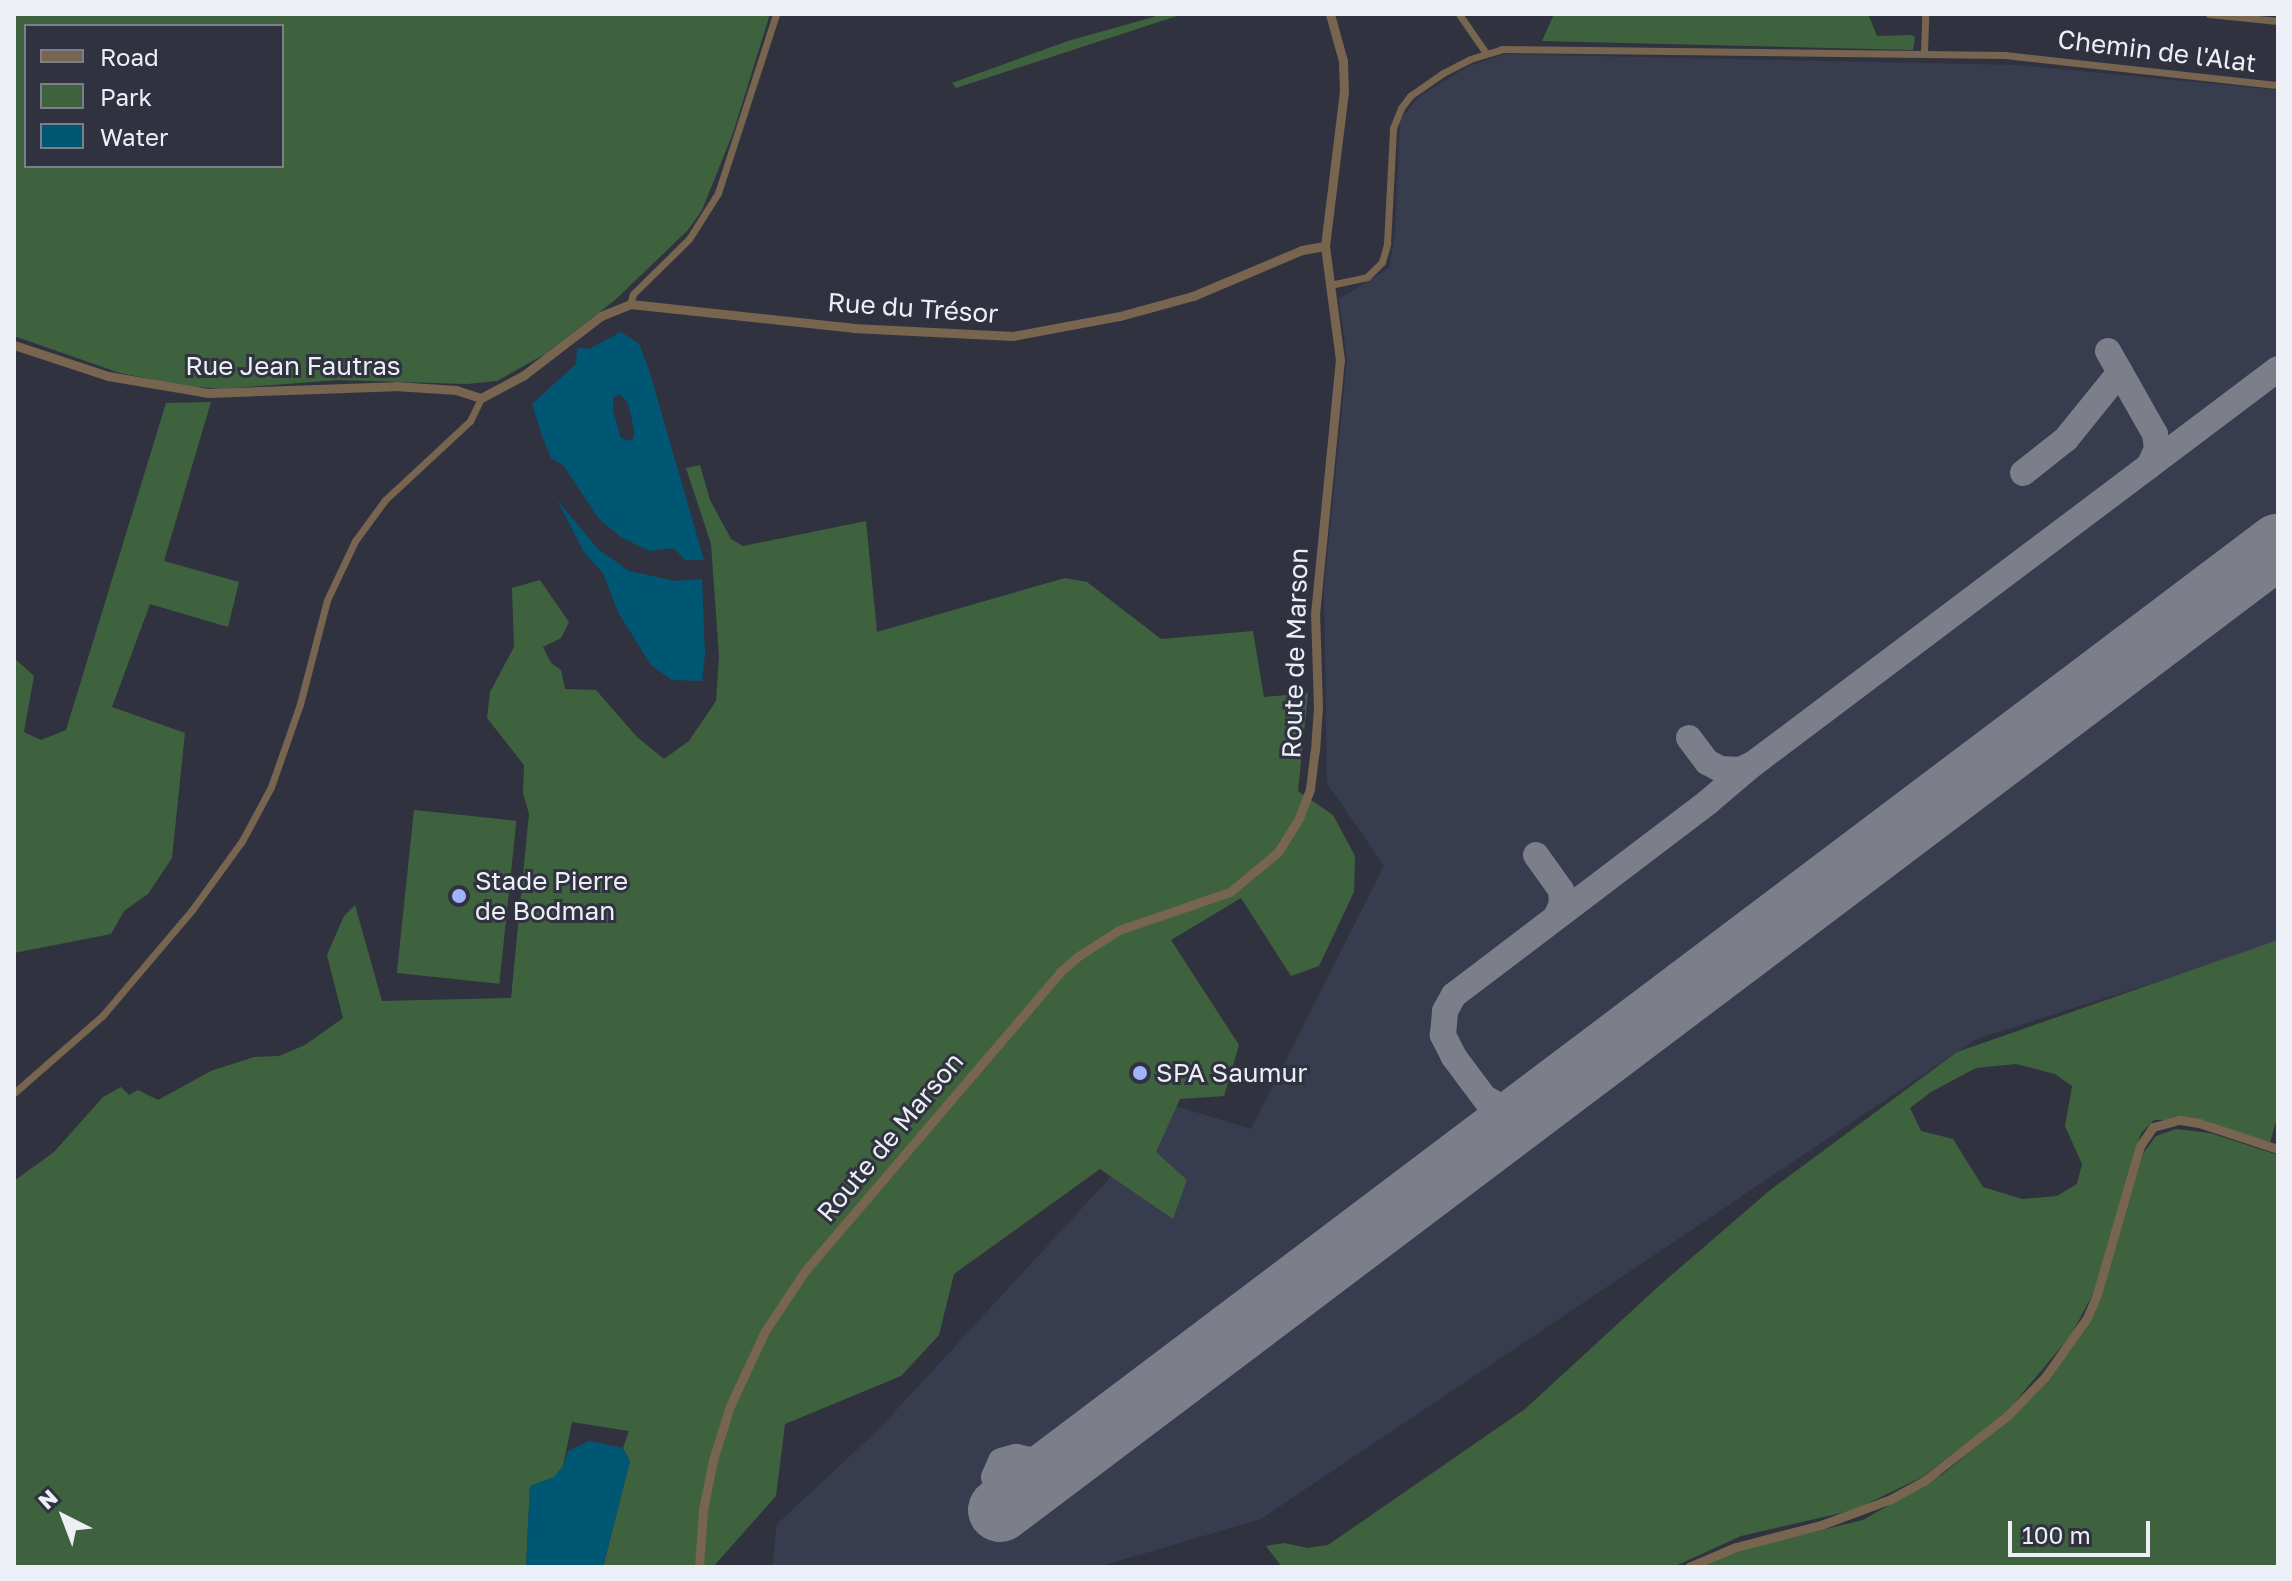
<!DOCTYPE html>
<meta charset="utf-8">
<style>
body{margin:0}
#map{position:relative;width:2292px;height:1581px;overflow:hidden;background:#30333f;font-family:"Golos Text",sans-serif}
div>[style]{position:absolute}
.built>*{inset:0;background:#383c4f}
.green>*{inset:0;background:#3f623e;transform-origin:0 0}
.water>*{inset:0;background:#005774}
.taxiway>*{height:26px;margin:-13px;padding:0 13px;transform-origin:13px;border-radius:13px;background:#7c7f8a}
.runway>*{height:64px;margin:-32px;padding:0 32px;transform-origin:32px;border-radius:32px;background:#7c7f8a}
.minor>*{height:7px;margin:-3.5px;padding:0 3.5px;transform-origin:3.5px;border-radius:3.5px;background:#776550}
.tertiary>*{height:9px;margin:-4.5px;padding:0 4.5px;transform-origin:4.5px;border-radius:4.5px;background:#776550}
.dots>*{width:22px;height:22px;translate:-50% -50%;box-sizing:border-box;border:4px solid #30333f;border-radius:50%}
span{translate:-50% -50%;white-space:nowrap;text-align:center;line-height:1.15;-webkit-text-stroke:6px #30333f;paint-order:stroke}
.street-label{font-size:26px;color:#edeff7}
.poi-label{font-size:26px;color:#edeff7}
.left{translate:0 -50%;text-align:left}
.frame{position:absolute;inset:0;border:16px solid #edeff7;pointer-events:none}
.legend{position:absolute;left:24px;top:24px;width:260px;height:144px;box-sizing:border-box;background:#30333f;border:2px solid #7c7e89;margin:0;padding:10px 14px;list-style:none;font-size:24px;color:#edeff7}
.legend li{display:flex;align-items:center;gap:16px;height:40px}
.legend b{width:40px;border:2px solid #7c7e89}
.north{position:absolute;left:24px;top:1477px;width:80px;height:80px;-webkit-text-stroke:6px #30333f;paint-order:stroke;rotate:318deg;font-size:22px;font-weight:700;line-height:32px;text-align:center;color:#edeff7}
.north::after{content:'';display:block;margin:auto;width:28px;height:36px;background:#edeff7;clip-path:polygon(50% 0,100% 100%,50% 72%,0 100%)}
.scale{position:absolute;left:2008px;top:1521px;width:142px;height:36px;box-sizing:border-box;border:4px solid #edeff7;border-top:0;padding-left:10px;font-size:24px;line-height:28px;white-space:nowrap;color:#edeff7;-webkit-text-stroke:6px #30333f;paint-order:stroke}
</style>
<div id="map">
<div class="built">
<i style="clip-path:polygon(1505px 54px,2016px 65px,2278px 90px,2278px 940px,2238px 956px,1976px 1039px,1261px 1519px,1098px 1567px,772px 1567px,777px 1524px,878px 1430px,1176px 1106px,1251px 1129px,1384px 866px,1327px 783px,1324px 588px,1347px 360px,1339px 299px,1389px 268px,1395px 236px,1400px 120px,1420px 96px,1467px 67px)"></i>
</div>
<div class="green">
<i style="clip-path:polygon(evenodd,14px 14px,770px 14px,733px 133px,702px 210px,688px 230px,615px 300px,545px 354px,497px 381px,467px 384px,338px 380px,222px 389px,186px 386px,120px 373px,14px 336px,14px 14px,26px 26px,282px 26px,282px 166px,26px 166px,26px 26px)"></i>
<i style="clip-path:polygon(1164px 14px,1183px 14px,956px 88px,952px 83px,1068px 41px)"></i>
<i style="clip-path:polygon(1554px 14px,1868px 14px,1877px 36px,1912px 35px,1915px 38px,1913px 50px,1542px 41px)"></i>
<i style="clip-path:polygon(211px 402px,164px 561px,239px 582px,228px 627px,150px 604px,112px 707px,185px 733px,172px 858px,148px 894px,124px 911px,111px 934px,14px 953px,14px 658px,34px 676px,24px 732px,41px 740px,66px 730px,166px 403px)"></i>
<i style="clip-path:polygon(700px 465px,710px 500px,731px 539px,743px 546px,866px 521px,877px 632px,1065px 578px,1087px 582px,1161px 639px,1253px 631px,1264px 697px,1308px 693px,1298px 791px,1333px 815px,1355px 856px,1354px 892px,1319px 966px,1291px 976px,1241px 898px,1171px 940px,1239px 1045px,1224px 1096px,1180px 1099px,1156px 1152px,1187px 1180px,1173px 1219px,1100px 1169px,954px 1274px,939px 1335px,901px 1376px,785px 1424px,776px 1496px,713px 1567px,603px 1567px,630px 1461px,623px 1448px,629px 1431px,572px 1422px,563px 1466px,554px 1477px,530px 1486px,526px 1567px,14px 1567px,14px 1181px,54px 1152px,103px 1097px,121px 1087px,129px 1095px,138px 1090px,158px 1100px,211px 1071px,254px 1057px,279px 1056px,305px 1045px,343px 1018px,327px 955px,344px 916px,355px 905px,382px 1001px,511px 998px,529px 814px,523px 793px,524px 765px,487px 718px,490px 692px,514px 647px,512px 588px,540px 580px,569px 622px,561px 638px,543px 647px,551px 663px,561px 670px,565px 689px,596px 690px,637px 737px,664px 759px,689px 741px,716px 701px,719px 656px,711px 544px,686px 468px)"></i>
<i style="left:414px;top:810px;width:103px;height:164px;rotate:6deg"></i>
<i style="clip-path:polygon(evenodd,2278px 940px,2278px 1114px,2270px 1143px,2203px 1120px,2154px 1120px,2141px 1133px,2094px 1292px,2071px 1335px,2005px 1414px,1922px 1477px,1854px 1510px,1741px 1536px,1673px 1567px,1282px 1567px,1266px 1546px,1284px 1543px,1307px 1548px,1328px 1545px,1525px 1409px,1660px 1285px,1769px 1191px,1957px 1052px,2278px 940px,2016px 1064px,2055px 1074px,2072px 1086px,2065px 1126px,2082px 1164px,2077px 1184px,2057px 1196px,2022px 1199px,1983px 1187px,1953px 1139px,1921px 1131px,1910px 1108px,1931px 1092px,1976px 1068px,2016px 1064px)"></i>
<i style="clip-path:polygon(2176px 1129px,2210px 1133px,2278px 1155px,2278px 1567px,1703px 1567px,1740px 1550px,1863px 1520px,1943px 1474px,2012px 1417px,2079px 1338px,2108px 1269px,2144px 1152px,2156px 1136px)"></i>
</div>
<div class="water">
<i style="clip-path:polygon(evenodd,621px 332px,639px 344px,649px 370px,704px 560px,685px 560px,674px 548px,649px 551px,621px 537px,599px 519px,563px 465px,551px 458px,541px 433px,532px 404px,576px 364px,577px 348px,589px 349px,621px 332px,620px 394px,628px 403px,634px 429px,634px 438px,630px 441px,621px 438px,613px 411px,613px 398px,620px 394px)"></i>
<i style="clip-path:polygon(557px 500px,598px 549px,629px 571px,675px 581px,702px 579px,705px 654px,702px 681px,672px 680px,651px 665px,618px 612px,603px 573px,584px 552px)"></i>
<i style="clip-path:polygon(589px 1441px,623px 1448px,630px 1461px,603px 1567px,526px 1567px,530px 1486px,554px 1477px,563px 1466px,568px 1451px)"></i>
</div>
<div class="taxiway">
<i style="left:2108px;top:351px;width:95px;rotate:60.5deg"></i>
<i style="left:2155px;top:434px;width:15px;rotate:82deg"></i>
<i style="left:2157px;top:449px;width:19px;rotate:115deg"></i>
<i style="left:2023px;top:473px;width:55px;rotate:-38.3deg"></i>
<i style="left:2066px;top:439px;width:86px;rotate:-51.1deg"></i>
<i style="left:1689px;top:738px;width:30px;rotate:53deg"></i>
<i style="left:1707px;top:762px;width:15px;rotate:28deg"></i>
<i style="left:1720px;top:769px;width:20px;rotate:3deg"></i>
<i style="left:1740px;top:770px;width:14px;rotate:-25deg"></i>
<i style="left:1536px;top:855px;width:43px;rotate:54.5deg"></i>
<i style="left:1561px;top:890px;width:14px;rotate:86deg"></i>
<i style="left:1562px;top:904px;width:14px;rotate:115deg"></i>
<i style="left:1487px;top:1099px;width:25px;rotate:29deg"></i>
<i style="left:1509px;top:1111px;width:28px;rotate:-15deg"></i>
<i style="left:1482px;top:1145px;width:20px;rotate:-60deg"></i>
<i style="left:1492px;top:1128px;width:20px;rotate:-90deg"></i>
<i style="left:1492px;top:1108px;width:64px;rotate:-126.7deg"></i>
<i style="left:1454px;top:1057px;width:25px;rotate:-117deg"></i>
<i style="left:1443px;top:1035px;width:24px;rotate:-85deg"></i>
<i style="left:1445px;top:1011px;width:18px;rotate:-61deg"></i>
<i style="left:1454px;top:995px;width:319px;rotate:-37.2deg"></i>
<i style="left:1708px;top:802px;width:59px;rotate:-40.2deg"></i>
<i style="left:1753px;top:764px;width:657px;rotate:-36.96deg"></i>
<i style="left:1011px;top:1502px;width:30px;rotate:-124deg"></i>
<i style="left:994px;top:1477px;width:17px;rotate:-66deg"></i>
<i style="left:1001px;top:1461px;width:16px;rotate:-15deg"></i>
<i style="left:1016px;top:1457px;width:38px;rotate:12deg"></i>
<i style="left:1053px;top:1465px;width:30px;rotate:-28deg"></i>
</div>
<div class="runway">
<i style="left:1000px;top:1510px;width:1601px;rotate:-37.03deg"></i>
</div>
<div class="minor">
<i style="left:1459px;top:14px;width:47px;rotate:55.3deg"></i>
<i style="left:2209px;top:14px;width:69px;rotate:5.8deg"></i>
<i style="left:1924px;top:52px;width:38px;rotate:-88deg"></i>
<i style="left:1330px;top:285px;width:38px;rotate:-12deg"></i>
<i style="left:1367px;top:277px;width:21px;rotate:-45deg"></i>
<i style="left:1382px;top:262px;width:19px;rotate:-74deg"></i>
<i style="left:1387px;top:244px;width:116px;rotate:-87deg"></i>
<i style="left:1393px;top:128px;width:22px;rotate:-68deg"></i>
<i style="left:1401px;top:108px;width:15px;rotate:-53deg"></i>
<i style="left:1410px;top:96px;width:40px;rotate:-34.9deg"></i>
<i style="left:1443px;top:73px;width:30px;rotate:-27deg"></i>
<i style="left:1470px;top:59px;width:34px;rotate:-17deg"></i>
<i style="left:1502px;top:49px;width:503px;rotate:0.68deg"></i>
<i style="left:2005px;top:55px;width:275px;rotate:6.3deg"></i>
<i style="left:630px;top:304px;width:10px;rotate:-73deg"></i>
<i style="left:633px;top:294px;width:78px;rotate:-44.5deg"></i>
<i style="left:689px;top:239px;width:54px;rotate:-57.8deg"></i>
<i style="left:718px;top:193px;width:188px;rotate:-72deg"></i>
<i style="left:14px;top:1093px;width:118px;rotate:-41.2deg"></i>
<i style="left:103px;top:1015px;width:138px;rotate:-49.7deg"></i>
<i style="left:192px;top:910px;width:85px;rotate:-54.1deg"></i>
<i style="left:242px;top:841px;width:61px;rotate:-61.8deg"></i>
<i style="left:271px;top:787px;width:88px;rotate:-70.7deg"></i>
<i style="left:300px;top:704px;width:107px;rotate:-75.4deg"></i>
<i style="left:327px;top:600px;width:65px;rotate:-64.6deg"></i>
<i style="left:355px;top:541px;width:51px;rotate:-53.8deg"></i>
<i style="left:385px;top:500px;width:116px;rotate:-42.9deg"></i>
<i style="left:470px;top:421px;width:25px;rotate:-64deg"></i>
</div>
<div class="tertiary">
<i style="left:14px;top:345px;width:99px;rotate:18.3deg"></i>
<i style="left:108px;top:376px;width:101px;rotate:9.6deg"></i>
<i style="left:208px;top:393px;width:187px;rotate:-2.1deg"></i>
<i style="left:395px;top:386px;width:61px;rotate:3.8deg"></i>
<i style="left:456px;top:390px;width:26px;rotate:18deg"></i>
<i style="left:481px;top:398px;width:49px;rotate:-28.1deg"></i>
<i style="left:524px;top:375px;width:97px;rotate:-37.5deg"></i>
<i style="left:601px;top:316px;width:31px;rotate:-22deg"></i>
<i style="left:630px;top:304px;width:224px;rotate:6.1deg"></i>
<i style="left:853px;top:328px;width:160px;rotate:2.9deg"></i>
<i style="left:1013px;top:336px;width:109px;rotate:-10.6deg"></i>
<i style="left:1120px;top:316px;width:76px;rotate:-15.3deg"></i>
<i style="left:1193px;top:296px;width:118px;rotate:-22.9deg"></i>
<i style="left:1302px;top:250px;width:23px;rotate:-10deg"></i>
<i style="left:699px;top:1567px;width:57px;rotate:-86deg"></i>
<i style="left:703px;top:1510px;width:51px;rotate:-78.7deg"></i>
<i style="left:713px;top:1460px;width:57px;rotate:-72.5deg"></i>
<i style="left:730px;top:1406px;width:83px;rotate:-65deg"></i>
<i style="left:765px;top:1331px;width:72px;rotate:-56.3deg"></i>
<i style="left:805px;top:1271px;width:393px;rotate:-49.5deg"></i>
<i style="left:1060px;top:972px;width:23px;rotate:-41deg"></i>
<i style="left:1077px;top:957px;width:50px;rotate:-32.7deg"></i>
<i style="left:1119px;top:930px;width:117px;rotate:-18.9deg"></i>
<i style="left:1230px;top:892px;width:62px;rotate:-39.8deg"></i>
<i style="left:1278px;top:852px;width:40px;rotate:-58deg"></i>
<i style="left:1299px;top:818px;width:31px;rotate:-69deg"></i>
<i style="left:1310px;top:789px;width:38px;rotate:-83deg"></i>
<i style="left:1315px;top:751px;width:44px;rotate:-86.1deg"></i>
<i style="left:1318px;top:707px;width:93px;rotate:-91.8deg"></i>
<i style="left:1315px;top:614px;width:255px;rotate:-84.4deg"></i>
<i style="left:1340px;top:360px;width:115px;rotate:-97.5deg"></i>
<i style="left:1325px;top:246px;width:155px;rotate:-83deg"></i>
<i style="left:1344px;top:92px;width:31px;rotate:-92deg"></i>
<i style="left:1343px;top:61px;width:49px;rotate:-105.5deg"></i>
<i style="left:1689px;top:1567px;width:51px;rotate:-23.1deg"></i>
<i style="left:1736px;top:1547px;width:88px;rotate:-14.5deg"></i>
<i style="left:1821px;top:1525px;width:75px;rotate:-20.4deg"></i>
<i style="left:1891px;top:1499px;width:38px;rotate:-29deg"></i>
<i style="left:1924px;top:1481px;width:105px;rotate:-38.1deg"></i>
<i style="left:2007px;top:1416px;width:54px;rotate:-45.7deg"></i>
<i style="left:2045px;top:1377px;width:72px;rotate:-54.6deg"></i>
<i style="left:2087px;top:1318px;width:26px;rotate:-67deg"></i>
<i style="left:2097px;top:1294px;width:154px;rotate:-73.8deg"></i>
<i style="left:2140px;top:1146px;width:23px;rotate:-56deg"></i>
<i style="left:2153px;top:1127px;width:28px;rotate:-15deg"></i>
<i style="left:2180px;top:1120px;width:19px;rotate:9deg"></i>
<i style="left:2199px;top:1123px;width:83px;rotate:18.2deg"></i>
</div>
<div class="dots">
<i style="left:459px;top:896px;background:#a0b3fd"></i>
<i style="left:1140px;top:1073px;background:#a0b3fd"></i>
</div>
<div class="street-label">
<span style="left:2157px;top:51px;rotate:7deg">Chemin de l'Alat</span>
<span style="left:913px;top:308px;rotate:4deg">Rue du Trésor</span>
<span style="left:293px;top:366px">Rue Jean Fautras</span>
<span style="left:1295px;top:653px;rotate:-88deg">Route de Marson</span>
<span style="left:890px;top:1137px;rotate:-50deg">Route de Marson</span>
</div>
<div class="poi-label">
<span class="left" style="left:475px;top:896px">Stade Pierre<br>de Bodman</span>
<span class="left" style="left:1156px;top:1073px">SPA Saumur</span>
</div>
<div class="frame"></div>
<ul class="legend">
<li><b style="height:10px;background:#776550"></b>Road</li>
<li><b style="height:22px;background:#3f623e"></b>Park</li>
<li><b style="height:22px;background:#005774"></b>Water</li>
</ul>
<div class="north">N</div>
<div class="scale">100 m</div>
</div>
